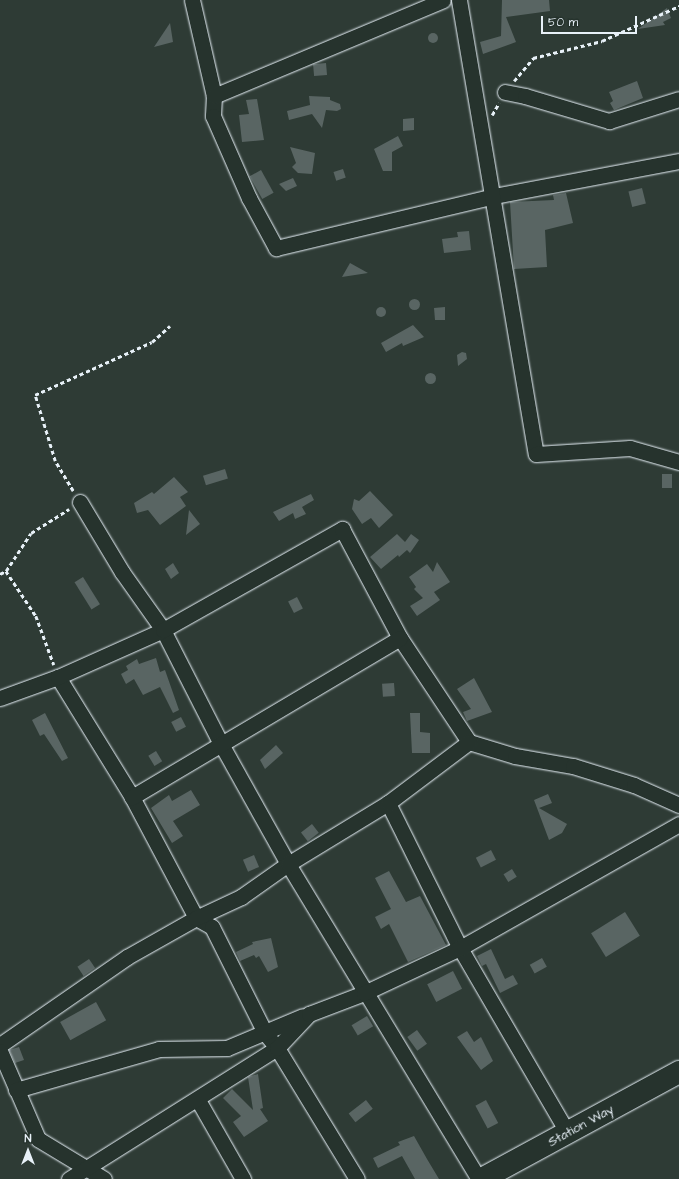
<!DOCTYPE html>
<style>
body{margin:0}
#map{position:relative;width:679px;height:1179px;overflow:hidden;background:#2e3b35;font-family:"Architects Daughter",sans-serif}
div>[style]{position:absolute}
.building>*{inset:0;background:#596563;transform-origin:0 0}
.round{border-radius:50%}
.path>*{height:2.5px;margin-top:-1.25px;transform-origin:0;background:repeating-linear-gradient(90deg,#e8f1f8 0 4px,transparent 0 7px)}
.roads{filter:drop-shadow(0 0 1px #e8f1f8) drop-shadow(0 0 1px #e8f1f8)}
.street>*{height:15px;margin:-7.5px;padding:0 7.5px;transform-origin:7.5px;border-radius:7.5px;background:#26332d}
.secondary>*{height:22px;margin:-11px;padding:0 11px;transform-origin:11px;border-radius:11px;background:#26332d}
span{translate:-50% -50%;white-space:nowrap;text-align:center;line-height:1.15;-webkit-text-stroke:3.5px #26332d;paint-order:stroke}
.street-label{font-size:13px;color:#e8f1f8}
.north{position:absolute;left:8px;top:1131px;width:40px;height:40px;-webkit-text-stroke:3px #26332d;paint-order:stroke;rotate:0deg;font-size:11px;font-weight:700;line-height:16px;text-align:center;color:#e8f1f8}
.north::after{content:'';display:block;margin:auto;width:14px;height:18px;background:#e8f1f8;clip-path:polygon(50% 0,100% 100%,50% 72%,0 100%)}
.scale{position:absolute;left:541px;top:16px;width:96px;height:18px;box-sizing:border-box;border:2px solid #e8f1f8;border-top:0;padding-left:5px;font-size:12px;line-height:14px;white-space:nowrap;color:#e8f1f8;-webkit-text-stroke:3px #26332d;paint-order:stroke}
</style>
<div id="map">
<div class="building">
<i style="clip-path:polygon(502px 0,549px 0,550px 11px,506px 17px,516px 42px,483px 54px,480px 42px,501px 36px)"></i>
<i style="clip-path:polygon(667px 8px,671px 18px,663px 22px,665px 25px,638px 29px)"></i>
<i style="clip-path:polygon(170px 23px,173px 42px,154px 47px)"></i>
<i class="round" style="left:428px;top:33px;width:10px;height:10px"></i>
<i style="left:326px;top:63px;width:12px;height:13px;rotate:85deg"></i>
<i style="clip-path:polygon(637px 81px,643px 98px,614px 110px,610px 103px,613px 101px,609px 92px)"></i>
<i style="clip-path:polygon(309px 96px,330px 97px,330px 100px,340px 104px,341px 109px,337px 111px,326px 110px,322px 128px,312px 114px,289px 120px,287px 111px,310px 105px)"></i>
<i style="clip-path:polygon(257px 99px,264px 140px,242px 142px,239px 115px,249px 114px,246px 100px)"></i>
<i style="clip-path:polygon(414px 118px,414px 130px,403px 131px,403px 119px)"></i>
<i style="clip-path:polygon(398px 136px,403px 146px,392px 152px,392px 171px,383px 171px,374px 149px)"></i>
<i style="clip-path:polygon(290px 147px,315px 153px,312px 174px,298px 173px,292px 167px,296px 163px)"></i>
<i style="left:343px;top:169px;width:9px;height:10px;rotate:72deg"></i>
<i style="left:261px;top:170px;width:26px;height:13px;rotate:61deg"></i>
<i style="clip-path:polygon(293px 178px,297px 186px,286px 191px,279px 184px)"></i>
<i style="left:642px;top:188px;width:16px;height:14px;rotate:76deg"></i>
<i style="clip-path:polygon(566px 193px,573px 223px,545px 230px,547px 267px,514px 269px,510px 202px,554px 200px,553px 195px)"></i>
<i style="clip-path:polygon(469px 231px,471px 250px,444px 253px,442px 239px,458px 237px,457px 232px)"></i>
<i style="clip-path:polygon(350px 263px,368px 273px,342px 277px)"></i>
<i class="round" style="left:408.5px;top:298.5px;width:11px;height:11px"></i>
<i class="round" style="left:376px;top:307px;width:10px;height:10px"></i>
<i style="clip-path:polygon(445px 307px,445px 320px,435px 320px,434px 308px)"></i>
<i style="clip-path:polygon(413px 325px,424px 337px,403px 346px,402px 343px,386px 352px,381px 343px)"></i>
<i style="clip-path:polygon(462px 352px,466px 353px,467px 359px,458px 366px,457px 355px)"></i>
<i class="round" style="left:424.5px;top:372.5px;width:11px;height:11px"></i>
<i style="left:225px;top:469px;width:10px;height:23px;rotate:73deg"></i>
<i style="left:662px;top:474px;width:10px;height:14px"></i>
<i style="clip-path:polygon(174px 477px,188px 492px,180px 497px,186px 506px,160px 525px,148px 510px,137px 513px,134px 503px,152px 492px,154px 494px)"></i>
<i style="clip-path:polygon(370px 491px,393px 515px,379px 528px,371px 518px,362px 524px,352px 509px,354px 499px,359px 501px)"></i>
<i style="clip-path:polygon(311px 494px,314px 500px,302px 507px,306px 514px,295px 519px,293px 513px,279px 521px,273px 512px)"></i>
<i style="clip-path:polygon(189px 510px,200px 524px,186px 535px)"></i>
<i style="clip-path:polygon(397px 534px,405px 542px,411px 534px,419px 540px,410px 553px,407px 550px,399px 557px,398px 555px,381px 569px,370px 557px)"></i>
<i style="clip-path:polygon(437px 562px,450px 582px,434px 592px,440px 600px,417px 616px,410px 606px,423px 598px,414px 589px,416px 587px,409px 577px,427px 564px,433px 572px)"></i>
<i style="clip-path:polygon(173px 563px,179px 573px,171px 579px,165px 569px)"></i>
<i style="left:83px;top:577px;width:32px;height:10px;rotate:58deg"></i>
<i style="left:297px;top:597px;width:13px;height:10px;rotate:63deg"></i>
<i style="clip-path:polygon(156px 658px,160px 672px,165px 670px,179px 710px,173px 713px,160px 687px,143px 695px,134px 679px,126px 684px,121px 674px,128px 670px,126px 666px,137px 659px,139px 664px)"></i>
<i style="clip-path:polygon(474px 678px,492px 712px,467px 721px,463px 712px,471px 709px,457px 689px)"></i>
<i style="left:394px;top:683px;width:13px;height:12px;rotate:86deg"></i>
<i style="clip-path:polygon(45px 713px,68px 758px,62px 761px,44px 734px,40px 736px,32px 720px)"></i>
<i style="clip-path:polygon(410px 713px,420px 713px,420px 732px,430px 733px,430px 753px,412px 753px)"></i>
<i style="left:181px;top:717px;width:11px;height:11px;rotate:63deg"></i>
<i style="clip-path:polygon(276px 745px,283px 753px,265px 769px,260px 760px)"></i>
<i style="left:156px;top:751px;width:12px;height:9px;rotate:59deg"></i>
<i style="clip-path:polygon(191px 790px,200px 805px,173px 821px,183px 836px,172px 843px,151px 808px,169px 795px,172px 801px)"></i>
<i style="clip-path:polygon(548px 794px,552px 803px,539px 808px,567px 824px,562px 833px,549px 840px,534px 800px)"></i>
<i style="left:312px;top:824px;width:11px;height:14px;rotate:52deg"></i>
<i style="left:491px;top:850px;width:11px;height:17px;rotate:63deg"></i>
<i style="left:254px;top:855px;width:13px;height:12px;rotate:67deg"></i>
<i style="left:512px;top:869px;width:9px;height:10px;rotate:58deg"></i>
<i style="clip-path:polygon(389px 871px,406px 902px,420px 896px,446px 945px,408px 962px,389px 924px,381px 929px,375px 917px,391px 909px,375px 878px)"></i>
<i style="left:625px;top:912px;width:28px;height:40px;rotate:58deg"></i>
<i style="clip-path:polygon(271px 938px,278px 967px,268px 972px,259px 956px,256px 958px,254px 955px,240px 961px,236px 952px,253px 944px,252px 942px)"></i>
<i style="clip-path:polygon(491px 949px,505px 979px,513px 975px,518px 984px,500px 993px,486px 964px,482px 966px,477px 956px)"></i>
<i style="left:542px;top:958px;width:10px;height:14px;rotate:61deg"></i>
<i style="left:89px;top:959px;width:11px;height:14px;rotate:56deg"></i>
<i style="left:453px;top:971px;width:20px;height:29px;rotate:63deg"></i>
<i style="left:96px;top:1002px;width:21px;height:41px;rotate:61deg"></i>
<i style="left:367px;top:1016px;width:12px;height:18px;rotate:59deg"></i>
<i style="left:417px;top:1030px;width:17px;height:12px;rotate:54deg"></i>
<i style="clip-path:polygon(467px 1031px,474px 1042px,481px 1037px,493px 1061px,481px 1070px,457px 1037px)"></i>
<i style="clip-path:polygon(19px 1047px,24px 1060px,15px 1063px,9px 1050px)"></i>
<i style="clip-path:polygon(258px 1074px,263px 1108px,260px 1109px,268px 1121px,244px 1137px,233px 1122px,241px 1116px,223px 1098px,232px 1089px,253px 1110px,248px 1077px)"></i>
<i style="left:366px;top:1100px;width:11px;height:22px;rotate:52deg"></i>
<i style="left:486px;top:1100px;width:26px;height:12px;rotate:62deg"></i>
<i style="clip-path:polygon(414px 1136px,427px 1159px,439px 1179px,415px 1179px,402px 1156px,378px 1168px,373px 1158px,400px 1145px,398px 1142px)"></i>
</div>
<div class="path">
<i style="left:514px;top:81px;width:30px;rotate:-50deg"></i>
<i style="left:533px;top:58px;width:71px;rotate:-13.8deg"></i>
<i style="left:602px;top:41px;width:85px;rotate:-24.4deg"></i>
<i style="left:492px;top:115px;width:14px;rotate:-60deg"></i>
<i style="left:73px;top:491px;width:35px;rotate:-121deg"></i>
<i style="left:55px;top:461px;width:69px;rotate:-106.9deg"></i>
<i style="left:35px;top:395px;width:128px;rotate:-24.4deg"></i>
<i style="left:152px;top:342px;width:24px;rotate:-42deg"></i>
<i style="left:6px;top:571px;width:54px;rotate:56.3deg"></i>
<i style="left:36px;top:616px;width:52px;rotate:69.8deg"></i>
<i style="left:0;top:574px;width:7px;rotate:-27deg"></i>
<i style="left:6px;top:571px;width:45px;rotate:-56.7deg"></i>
<i style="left:31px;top:533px;width:45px;rotate:-32.3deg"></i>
</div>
<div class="roads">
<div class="street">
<i style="left:192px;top:0;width:98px;rotate:77.1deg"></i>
<i style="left:214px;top:96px;width:20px;rotate:93deg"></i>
<i style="left:213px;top:116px;width:90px;rotate:66.3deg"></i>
<i style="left:249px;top:198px;width:57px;rotate:61.6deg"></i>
<i style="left:276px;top:248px;width:224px;rotate:-13.4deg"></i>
<i style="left:494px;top:196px;width:188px;rotate:-10.7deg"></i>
<i style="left:459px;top:0;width:460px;rotate:80.4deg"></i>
<i style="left:536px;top:454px;width:94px;rotate:-3.7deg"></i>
<i style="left:630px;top:448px;width:51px;rotate:15.9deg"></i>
<i style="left:505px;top:92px;width:20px;rotate:11deg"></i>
<i style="left:525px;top:96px;width:88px;rotate:16.6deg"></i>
<i style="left:609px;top:121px;width:73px;rotate:-17.4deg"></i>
<i style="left:214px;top:96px;width:248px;rotate:-22.7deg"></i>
<i style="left:80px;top:502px;width:82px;rotate:59deg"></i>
<i style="left:122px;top:572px;width:71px;rotate:54.7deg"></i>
<i style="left:163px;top:630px;width:128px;rotate:63deg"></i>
<i style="left:221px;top:744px;width:137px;rotate:60.8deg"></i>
<i style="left:288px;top:864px;width:368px;rotate:58.8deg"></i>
<i style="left:400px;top:638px;width:125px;rotate:56.4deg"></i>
<i style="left:469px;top:742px;width:48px;rotate:16.9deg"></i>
<i style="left:515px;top:756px;width:59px;rotate:9.8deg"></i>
<i style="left:573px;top:766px;width:64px;rotate:17.3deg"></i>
<i style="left:634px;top:785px;width:49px;rotate:24deg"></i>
<i style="left:58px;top:677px;width:141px;rotate:58.3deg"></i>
<i style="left:132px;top:797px;width:137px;rotate:62.1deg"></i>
<i style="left:196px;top:918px;width:18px;rotate:29deg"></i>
<i style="left:212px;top:927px;width:119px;rotate:63.4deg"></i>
<i style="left:265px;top:1033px;width:19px;rotate:51deg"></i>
<i style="left:277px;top:1048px;width:153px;rotate:58.6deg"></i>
<i style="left:0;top:698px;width:62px;rotate:-19.9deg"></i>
<i style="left:58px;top:677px;width:115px;rotate:-24.1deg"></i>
<i style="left:163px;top:630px;width:206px;rotate:-29.4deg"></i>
<i style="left:342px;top:529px;width:123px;rotate:62deg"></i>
<i style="left:400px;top:638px;width:312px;rotate:149.3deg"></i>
<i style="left:388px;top:803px;width:162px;rotate:63.6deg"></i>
<i style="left:460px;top:948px;width:213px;rotate:59.8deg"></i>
<i style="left:0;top:1045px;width:155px;rotate:-34.7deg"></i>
<i style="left:127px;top:957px;width:79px;rotate:-29.5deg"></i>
<i style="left:196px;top:918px;width:50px;rotate:-25deg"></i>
<i style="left:241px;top:897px;width:57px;rotate:-35.1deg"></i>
<i style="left:288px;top:864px;width:117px;rotate:-31.4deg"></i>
<i style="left:388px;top:803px;width:101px;rotate:-37deg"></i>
<i style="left:0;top:1051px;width:96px;rotate:66.6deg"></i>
<i style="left:38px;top:1139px;width:77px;rotate:31.2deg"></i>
<i style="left:16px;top:1090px;width:149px;rotate:-16deg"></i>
<i style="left:159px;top:1049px;width:68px;rotate:-0.8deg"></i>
<i style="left:227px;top:1048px;width:82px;rotate:-22.8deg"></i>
<i style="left:198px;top:1100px;width:91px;rotate:60.3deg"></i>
<i style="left:69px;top:1179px;width:246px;rotate:-32.2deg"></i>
<i style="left:277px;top:1048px;width:47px;rotate:-46.7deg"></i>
<i style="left:309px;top:1014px;width:59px;rotate:-20.9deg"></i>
<i style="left:364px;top:993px;width:106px;rotate:-25.1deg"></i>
<i style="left:460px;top:948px;width:252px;rotate:-29.5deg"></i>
</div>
<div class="secondary">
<i style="left:482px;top:1179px;width:224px;rotate:-28.5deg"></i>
</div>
</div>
<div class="street-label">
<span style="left:581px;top:1126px;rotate:-29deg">Station Way</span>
</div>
<div class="north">N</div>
<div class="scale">50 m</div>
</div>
